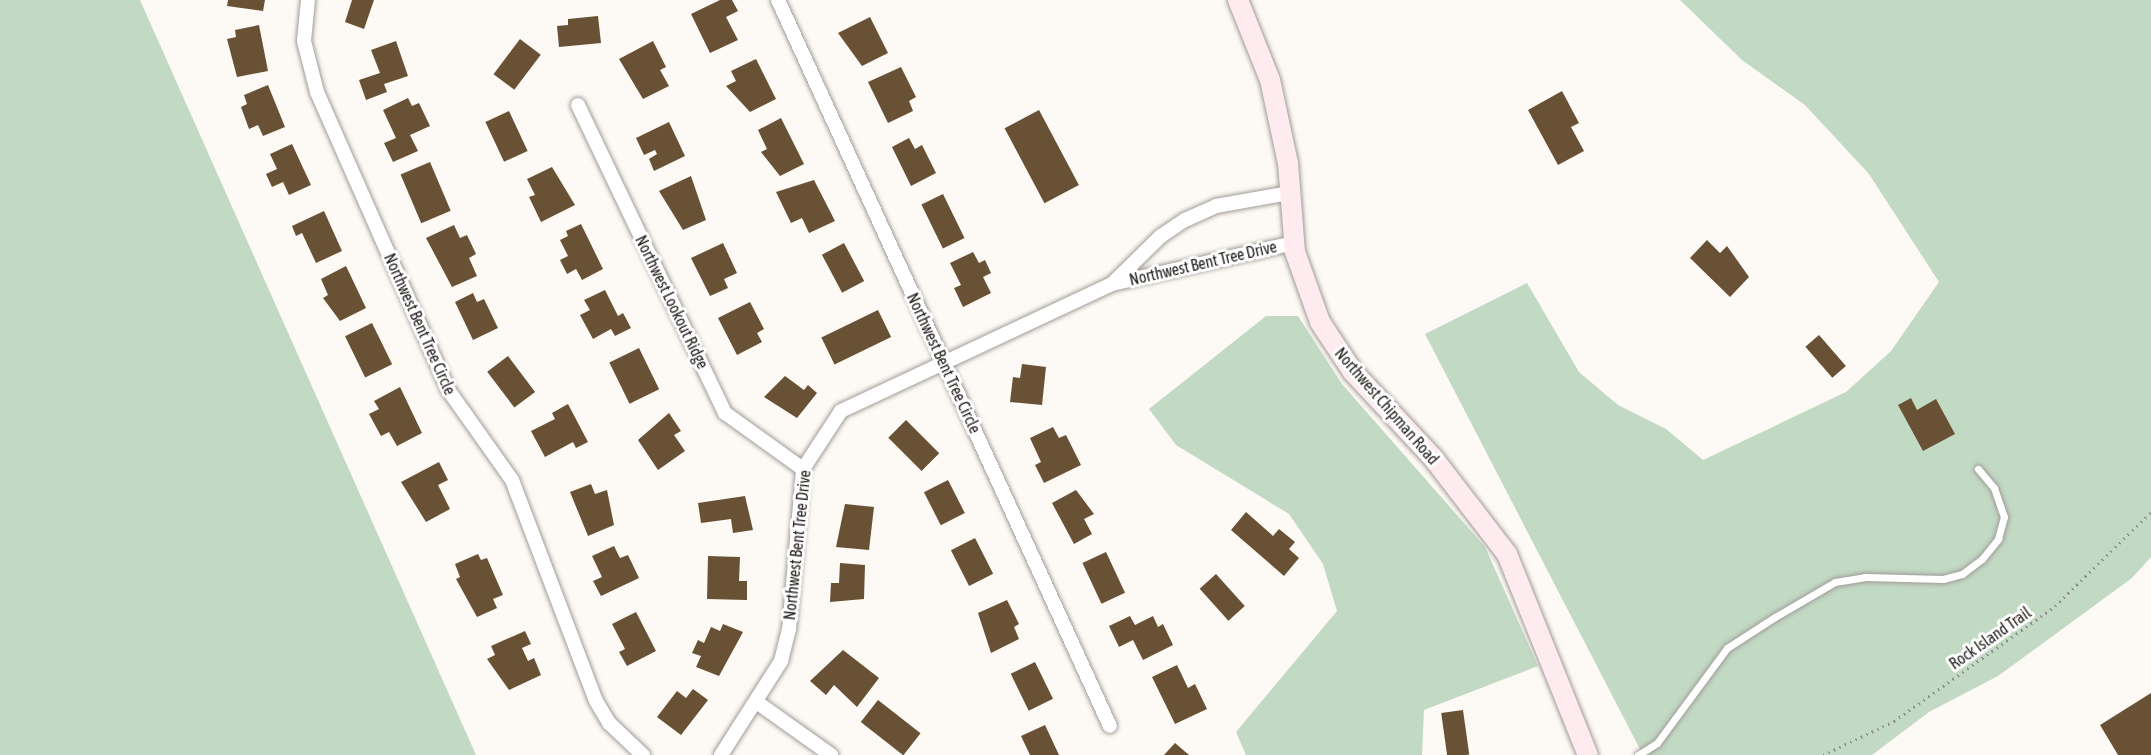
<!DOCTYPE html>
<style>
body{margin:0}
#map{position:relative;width:2151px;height:755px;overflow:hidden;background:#fdf9f4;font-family:"Asap Condensed",sans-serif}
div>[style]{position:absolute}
.green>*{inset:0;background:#c2d9c4}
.building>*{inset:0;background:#685135;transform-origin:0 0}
.path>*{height:3px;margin-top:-1.5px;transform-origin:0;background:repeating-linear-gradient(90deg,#908e8a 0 1.5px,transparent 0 6px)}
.roads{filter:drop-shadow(0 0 2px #a09d98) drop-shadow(0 0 2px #a09d98)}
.service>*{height:7px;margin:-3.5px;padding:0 3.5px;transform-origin:3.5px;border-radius:3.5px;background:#fff}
.minor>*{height:14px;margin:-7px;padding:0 7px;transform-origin:7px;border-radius:7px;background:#fff}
.secondary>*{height:20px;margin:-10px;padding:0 10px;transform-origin:10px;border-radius:10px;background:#feebef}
span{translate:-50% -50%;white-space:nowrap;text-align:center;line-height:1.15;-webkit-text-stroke:6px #fff;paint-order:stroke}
.street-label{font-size:16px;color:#22211f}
</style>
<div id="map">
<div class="green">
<i style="clip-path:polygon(0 0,140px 0,476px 755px,0 755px)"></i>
<i style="clip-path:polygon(1680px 0,2151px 0,2151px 557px,2132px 578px,1998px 676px,1929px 712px,1872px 755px,1643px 755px,1425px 334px,1527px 283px,1579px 372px,1618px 405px,1666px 429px,1703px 460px,1846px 392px,1891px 351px,1939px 282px,1869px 174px,1805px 105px,1742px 60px)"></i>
<i style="clip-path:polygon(1266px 316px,1298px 316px,1342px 384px,1485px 547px,1538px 666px,1424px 710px,1422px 755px,1246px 755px,1236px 732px,1337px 611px,1323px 564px,1289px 514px,1176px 445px,1149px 409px)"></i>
</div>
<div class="building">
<i style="clip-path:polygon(228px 0,265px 0,263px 11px,227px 6px)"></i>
<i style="clip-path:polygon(352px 0,374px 0,364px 29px,345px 22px)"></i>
<i style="clip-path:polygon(720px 0,732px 0,738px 11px,726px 17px,738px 40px,710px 53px,691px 14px)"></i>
<i style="clip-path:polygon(598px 16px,601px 43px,559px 47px,557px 26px,568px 25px,568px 19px)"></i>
<i style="clip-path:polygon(870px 17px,888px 53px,862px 66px,838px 33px)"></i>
<i style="clip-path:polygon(259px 25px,268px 71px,237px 77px,227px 39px,236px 37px,235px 30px)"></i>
<i style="left:520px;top:39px;width:26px;height:44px;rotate:37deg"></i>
<i style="clip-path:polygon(396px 41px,408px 76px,384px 84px,387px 92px,366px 100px,359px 80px,380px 73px,371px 50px)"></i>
<i style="clip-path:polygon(653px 41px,666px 67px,660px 70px,669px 86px,643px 99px,619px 59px)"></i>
<i style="clip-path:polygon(756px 59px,776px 99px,750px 112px,726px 86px,736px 81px,731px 71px)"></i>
<i style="clip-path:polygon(901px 67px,916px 97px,909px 101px,913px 111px,888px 123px,868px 82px)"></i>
<i style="clip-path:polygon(268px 85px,285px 127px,263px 136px,258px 125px,249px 129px,241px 107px,247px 104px,244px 95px)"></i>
<i style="clip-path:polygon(1562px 91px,1579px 123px,1571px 127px,1584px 151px,1558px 165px,1528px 110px)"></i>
<i style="clip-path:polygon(408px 98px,412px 106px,419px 103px,430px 126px,410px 135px,418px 151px,393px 162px,384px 143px,396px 138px,383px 110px)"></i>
<i style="left:1039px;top:110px;width:85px;height:39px;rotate:62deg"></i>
<i style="left:509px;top:111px;width:44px;height:26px;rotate:65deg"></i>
<i style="clip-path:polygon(781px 118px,804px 164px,780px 176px,761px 152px,767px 149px,758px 130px)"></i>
<i style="clip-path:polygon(669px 122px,685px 156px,654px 171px,649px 159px,657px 154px,655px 150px,644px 155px,636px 138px)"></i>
<i style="clip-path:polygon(909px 138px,915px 149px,922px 145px,936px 173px,911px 186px,892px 147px)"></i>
<i style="clip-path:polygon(292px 144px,311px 185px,289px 195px,283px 182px,272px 187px,266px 174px,277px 169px,270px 154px)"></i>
<i style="left:430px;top:162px;width:53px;height:32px;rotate:67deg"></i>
<i style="clip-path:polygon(552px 167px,575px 205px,541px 222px,529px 197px,535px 195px,527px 179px)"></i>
<i style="clip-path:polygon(691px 176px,706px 220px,683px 230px,659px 191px)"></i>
<i style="clip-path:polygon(814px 180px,835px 221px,809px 233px,802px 218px,791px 223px,776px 192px)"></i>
<i style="left:943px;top:194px;width:49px;height:24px;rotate:64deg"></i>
<i style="clip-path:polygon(324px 211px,342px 251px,316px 263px,302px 233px,296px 236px,292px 226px)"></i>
<i style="clip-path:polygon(581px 224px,603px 269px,582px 280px,576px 269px,567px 274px,560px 260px,568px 256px,560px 240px,568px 236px,566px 231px)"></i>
<i style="clip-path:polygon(454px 225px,460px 238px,467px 235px,476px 254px,469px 258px,477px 276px,452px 287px,426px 238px)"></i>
<i style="clip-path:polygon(1707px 240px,1720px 253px,1727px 246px,1749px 277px,1730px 297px,1690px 258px)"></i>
<i style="clip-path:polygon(723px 243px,737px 273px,724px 279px,728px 288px,710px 296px,691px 258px)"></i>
<i style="left:844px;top:243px;width:43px;height:25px;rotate:62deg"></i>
<i style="clip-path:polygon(973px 252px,979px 263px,985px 260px,991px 273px,983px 277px,991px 293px,963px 307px,954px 288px,961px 285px,950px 263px)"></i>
<i style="clip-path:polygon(346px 266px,366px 308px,340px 321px,323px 298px,328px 295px,321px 279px)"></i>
<i style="clip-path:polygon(605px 290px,618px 316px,623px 313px,631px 328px,615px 336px,611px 329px,593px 339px,580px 315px,590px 310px,584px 300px)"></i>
<i style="clip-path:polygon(473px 293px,477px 302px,484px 299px,498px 328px,473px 340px,455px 302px)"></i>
<i style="clip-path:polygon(750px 302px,764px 329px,757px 333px,762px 342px,737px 355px,718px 318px)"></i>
<i style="left:878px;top:310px;width:30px;height:63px;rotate:64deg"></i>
<i style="left:372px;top:323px;width:46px;height:30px;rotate:64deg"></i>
<i style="left:1819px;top:335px;width:41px;height:18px;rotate:49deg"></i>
<i style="left:639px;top:348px;width:46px;height:33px;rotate:64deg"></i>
<i style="left:508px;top:356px;width:45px;height:26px;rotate:53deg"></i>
<i style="clip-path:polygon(1022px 364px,1046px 367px,1042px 405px,1010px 402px,1013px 377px,1020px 378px)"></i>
<i style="clip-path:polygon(785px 376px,804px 390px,808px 385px,817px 393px,797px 418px,764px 397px)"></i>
<i style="clip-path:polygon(400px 387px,422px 433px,397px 446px,389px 432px,381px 436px,369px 414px,379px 409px,374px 401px)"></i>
<i style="clip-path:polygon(1911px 398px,1917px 410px,1936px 399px,1955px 434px,1923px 451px,1898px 405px)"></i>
<i style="clip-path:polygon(568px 404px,588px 442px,576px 448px,573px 442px,545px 457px,531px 431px,555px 419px,552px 413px)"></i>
<i style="clip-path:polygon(669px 413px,681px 431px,674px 435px,685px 451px,658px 470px,638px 440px)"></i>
<i style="left:906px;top:420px;width:47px;height:25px;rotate:45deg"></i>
<i style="clip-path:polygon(1053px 427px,1059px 438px,1066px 435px,1081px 465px,1044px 483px,1035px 465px,1041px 462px,1030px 438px)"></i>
<i style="clip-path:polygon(439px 462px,448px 480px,438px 485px,450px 509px,426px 522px,401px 482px)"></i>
<i style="left:948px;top:480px;width:37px;height:27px;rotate:63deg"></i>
<i style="clip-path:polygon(591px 484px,595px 494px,607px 490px,614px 525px,588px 536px,570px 492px)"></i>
<i style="clip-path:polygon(1076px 490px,1094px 514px,1084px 519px,1092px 534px,1074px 544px,1052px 503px)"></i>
<i style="clip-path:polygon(745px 496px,753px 530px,733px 533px,731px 519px,701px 523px,698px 503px)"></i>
<i style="clip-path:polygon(845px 504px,874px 507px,869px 550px,836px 547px)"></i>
<i style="clip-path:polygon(1246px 512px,1273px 536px,1279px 529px,1295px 542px,1289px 549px,1299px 558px,1284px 576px,1231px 530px)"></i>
<i style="left:975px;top:538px;width:40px;height:27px;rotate:63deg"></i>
<i style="clip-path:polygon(614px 546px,620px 558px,628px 555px,639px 578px,601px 596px,593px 581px,602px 577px,592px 556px)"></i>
<i style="left:1106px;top:552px;width:45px;height:26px;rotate:65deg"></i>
<i style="clip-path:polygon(478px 554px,481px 560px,487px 558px,503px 595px,493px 599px,497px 608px,477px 617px,456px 579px,460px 577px,455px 564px)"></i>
<i style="clip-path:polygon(708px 556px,740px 557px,739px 581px,747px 581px,747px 600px,707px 599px)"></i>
<i style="clip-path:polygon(840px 563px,865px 565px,864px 599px,830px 602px,831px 583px,839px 583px)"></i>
<i style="left:1216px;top:574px;width:43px;height:22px;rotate:48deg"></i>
<i style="clip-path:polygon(1007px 600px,1019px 624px,1014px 627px,1019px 639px,991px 653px,978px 613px)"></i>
<i style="clip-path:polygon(636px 612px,656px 651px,627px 666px,619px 652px,625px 649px,612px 624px)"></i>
<i style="clip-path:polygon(1130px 616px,1135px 625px,1153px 616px,1158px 627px,1163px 624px,1173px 645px,1143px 660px,1133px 640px,1119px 647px,1109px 626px)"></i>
<i style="clip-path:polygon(723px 624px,743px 632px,719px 676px,696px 667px,701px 656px,692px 653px,698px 640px,704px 643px,711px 627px,720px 631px)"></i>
<i style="clip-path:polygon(525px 631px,531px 644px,522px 648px,528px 661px,534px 658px,541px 675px,509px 690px,487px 659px,495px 655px,491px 646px)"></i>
<i style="clip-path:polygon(843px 650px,879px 678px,857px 707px,834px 685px,826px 695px,810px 681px)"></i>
<i style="left:1035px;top:662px;width:41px;height:27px;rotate:64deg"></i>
<i style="clip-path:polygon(1177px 665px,1188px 688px,1195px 684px,1207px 709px,1175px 724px,1152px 677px)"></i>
<i style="clip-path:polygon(693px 689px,708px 700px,681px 735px,657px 717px,677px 691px,686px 698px)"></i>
<i style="clip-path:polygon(2151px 693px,2151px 755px,2118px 755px,2100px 725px)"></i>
<i style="left:878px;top:700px;width:54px;height:28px;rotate:38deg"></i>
<i style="left:1463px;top:710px;width:45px;height:22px;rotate:82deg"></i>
<i style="clip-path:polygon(1045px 725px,1059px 755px,1030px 755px,1021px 736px)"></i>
<i style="clip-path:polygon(1175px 743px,1189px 755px,1164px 755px)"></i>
</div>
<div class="path">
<i style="left:1823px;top:755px;width:79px;rotate:-25.6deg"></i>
<i style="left:1894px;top:721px;width:198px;rotate:-35.5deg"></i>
<i style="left:2055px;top:606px;width:134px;rotate:-44.4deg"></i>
</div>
<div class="roads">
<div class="service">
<i style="left:1638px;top:755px;width:22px;rotate:-32deg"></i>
<i style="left:1657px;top:743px;width:118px;rotate:-53.6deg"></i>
<i style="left:1727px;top:648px;width:57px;rotate:-32.9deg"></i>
<i style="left:1775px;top:617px;width:69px;rotate:-30.3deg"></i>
<i style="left:1835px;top:582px;width:30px;rotate:-9deg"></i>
<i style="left:1865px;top:577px;width:78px;rotate:1.5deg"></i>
<i style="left:1943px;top:579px;width:20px;rotate:-15deg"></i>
<i style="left:1962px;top:574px;width:25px;rotate:-37deg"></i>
<i style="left:1982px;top:559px;width:26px;rotate:-51deg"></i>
<i style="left:1998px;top:539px;width:23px;rotate:-75deg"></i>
<i style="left:2004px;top:517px;width:31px;rotate:-109deg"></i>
<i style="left:1994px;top:488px;width:25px;rotate:-130deg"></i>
</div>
<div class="minor">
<i style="left:308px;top:0;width:41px;rotate:95.6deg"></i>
<i style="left:304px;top:41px;width:53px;rotate:75.7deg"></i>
<i style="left:317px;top:92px;width:327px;rotate:66.2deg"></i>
<i style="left:449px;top:391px;width:109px;rotate:54.7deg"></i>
<i style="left:512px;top:480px;width:236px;rotate:69.2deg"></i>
<i style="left:596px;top:701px;width:26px;rotate:59deg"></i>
<i style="left:609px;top:723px;width:47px;rotate:43.3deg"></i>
<i style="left:778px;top:0;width:798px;rotate:65.43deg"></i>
<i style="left:578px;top:105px;width:341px;rotate:64.5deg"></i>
<i style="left:725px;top:413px;width:96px;rotate:35.7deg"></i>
<i style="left:1114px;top:282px;width:66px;rotate:-44.4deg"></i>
<i style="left:1161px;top:236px;width:29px;rotate:-34deg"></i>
<i style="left:1185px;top:220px;width:34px;rotate:-24deg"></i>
<i style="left:1216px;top:206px;width:75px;rotate:-10deg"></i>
<i style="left:758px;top:703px;width:90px;rotate:35.5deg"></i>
<i style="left:721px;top:755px;width:112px;rotate:-57.4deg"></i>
<i style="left:781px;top:661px;width:32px;rotate:-76deg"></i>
<i style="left:789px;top:630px;width:162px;rotate:-85deg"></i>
<i style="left:803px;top:469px;width:69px;rotate:-56.8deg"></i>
<i style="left:841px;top:411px;width:299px;rotate:-25.1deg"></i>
<i style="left:1112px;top:284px;width:187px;rotate:-12.7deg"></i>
</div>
<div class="secondary">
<i style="left:1238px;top:0;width:86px;rotate:68.2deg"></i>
<i style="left:1270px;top:80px;width:85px;rotate:77.8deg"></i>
<i style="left:1288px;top:163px;width:89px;rotate:85.5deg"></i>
<i style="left:1295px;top:252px;width:74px;rotate:70.3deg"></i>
<i style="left:1320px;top:322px;width:60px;rotate:56.6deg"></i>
<i style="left:1353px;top:372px;width:119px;rotate:47deg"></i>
<i style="left:1434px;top:459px;width:120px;rotate:52.5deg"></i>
<i style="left:1507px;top:554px;width:217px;rotate:68.1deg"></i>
</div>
</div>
<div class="street-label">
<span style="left:1203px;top:263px;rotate:-13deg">Northwest Bent Tree Drive</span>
<span style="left:672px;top:302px;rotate:64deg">Northwest Lookout Ridge</span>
<span style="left:420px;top:324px;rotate:66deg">Northwest Bent Tree Circle</span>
<span style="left:944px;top:363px;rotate:65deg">Northwest Bent Tree Circle</span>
<span style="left:1387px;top:406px;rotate:49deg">Northwest Chipman Road</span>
<span style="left:797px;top:545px;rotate:-84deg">Northwest Bent Tree Drive</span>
<span style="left:1990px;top:638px;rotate:-35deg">Rock Island Trail</span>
</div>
</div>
